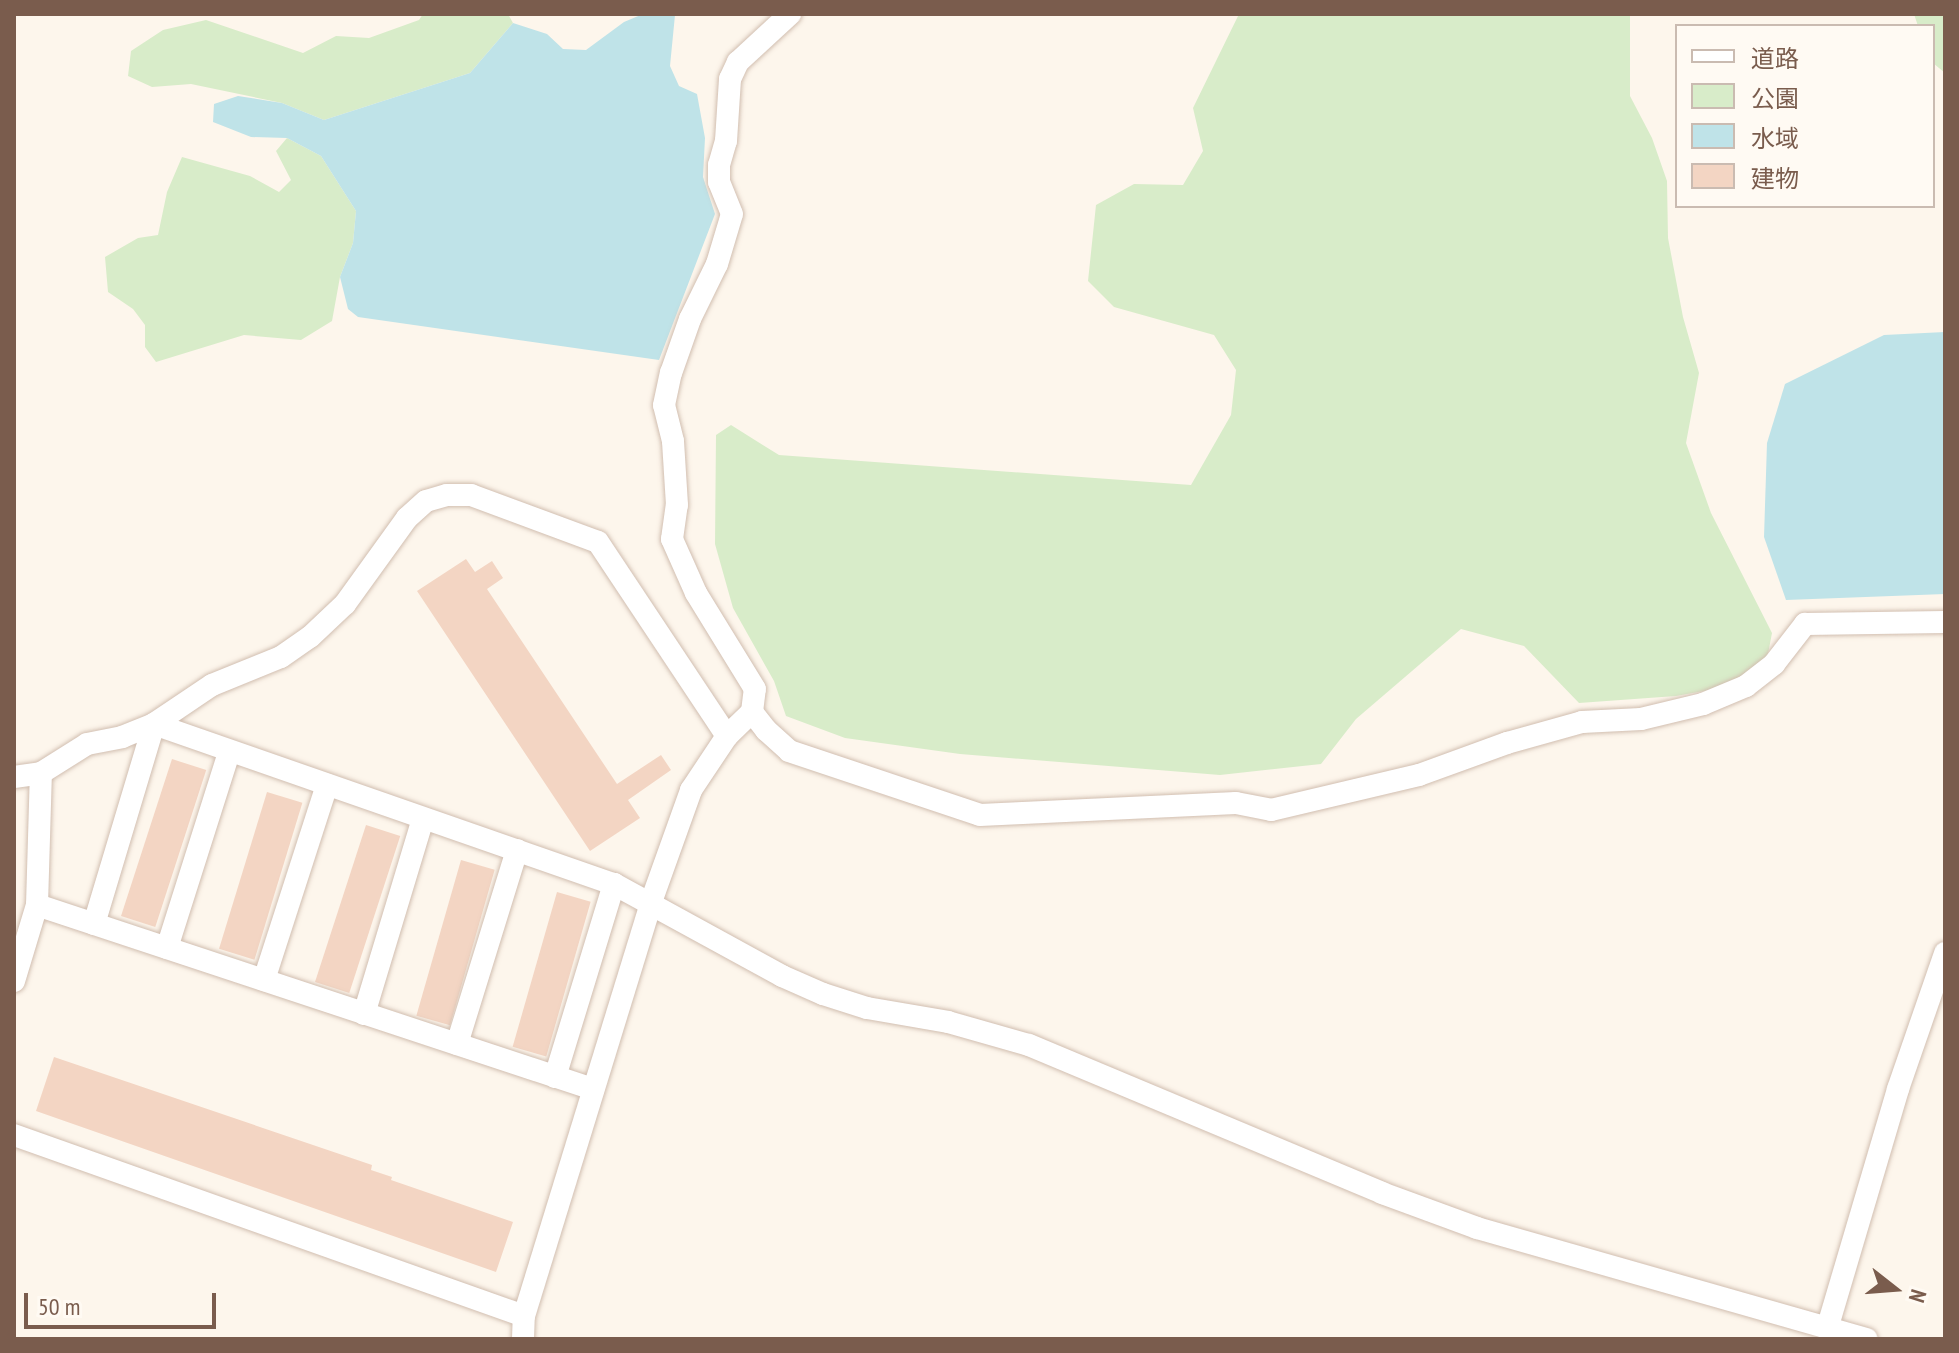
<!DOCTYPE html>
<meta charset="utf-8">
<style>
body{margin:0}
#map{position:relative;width:1959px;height:1353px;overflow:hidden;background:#fdf6ec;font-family:"PT Sans Narrow","Noto Sans JP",sans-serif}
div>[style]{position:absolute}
.green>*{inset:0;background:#d8ecc9}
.water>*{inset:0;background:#bfe3e8}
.building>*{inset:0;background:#f3d5c3;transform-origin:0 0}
.roads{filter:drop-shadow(0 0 2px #d1beb0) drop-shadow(0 0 2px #d1beb0)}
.street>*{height:22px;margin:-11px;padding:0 11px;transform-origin:11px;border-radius:11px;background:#fff}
span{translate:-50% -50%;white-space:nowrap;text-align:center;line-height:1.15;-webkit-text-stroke:8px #fffaf3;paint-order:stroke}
.frame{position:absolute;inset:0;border:16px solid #7a5c4d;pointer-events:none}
.legend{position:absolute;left:1675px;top:24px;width:260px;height:184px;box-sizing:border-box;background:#fffaf3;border:2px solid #cabbb1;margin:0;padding:10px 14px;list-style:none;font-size:24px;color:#7a5c4d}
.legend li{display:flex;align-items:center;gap:16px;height:40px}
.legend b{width:40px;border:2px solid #cabbb1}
.north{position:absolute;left:1855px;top:1249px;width:80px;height:80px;-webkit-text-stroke:6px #fffaf3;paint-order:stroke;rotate:107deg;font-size:22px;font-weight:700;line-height:32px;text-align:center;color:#7a5c4d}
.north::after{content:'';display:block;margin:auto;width:28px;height:36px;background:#7a5c4d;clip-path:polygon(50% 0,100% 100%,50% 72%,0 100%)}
.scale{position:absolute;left:24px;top:1293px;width:192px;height:36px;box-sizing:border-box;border:4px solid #7a5c4d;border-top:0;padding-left:10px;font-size:24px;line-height:28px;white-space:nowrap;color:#7a5c4d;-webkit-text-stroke:6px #fffaf3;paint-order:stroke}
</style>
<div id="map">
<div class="green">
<i style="clip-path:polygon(423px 14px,508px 14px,513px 23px,470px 73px,324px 120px,282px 103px,191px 84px,152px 87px,128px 76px,131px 51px,163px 30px,206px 20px,303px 53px,336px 36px,369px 38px,419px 20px)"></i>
<i style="clip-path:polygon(1239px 14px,1630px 14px,1630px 96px,1652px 138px,1667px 181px,1668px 238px,1683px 317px,1699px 373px,1686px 443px,1711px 513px,1772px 633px,1767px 659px,1737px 685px,1676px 696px,1579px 703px,1524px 646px,1461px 629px,1356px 719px,1321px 764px,1220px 775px,960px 754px,845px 738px,786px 716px,774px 681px,733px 608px,715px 544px,716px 435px,731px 425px,779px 455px,1191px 485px,1231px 415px,1236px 370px,1214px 335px,1114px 307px,1088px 281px,1096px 205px,1134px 184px,1183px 185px,1203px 151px,1193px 108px)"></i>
<i style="clip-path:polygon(1914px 14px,1945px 14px,1945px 73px,1933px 63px,1933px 26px,1918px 26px)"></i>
<i style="clip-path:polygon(287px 138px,321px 156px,356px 211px,353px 243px,340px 277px,332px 321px,301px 340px,244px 335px,156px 362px,145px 347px,145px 325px,133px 309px,108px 292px,105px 257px,138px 238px,158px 235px,167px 192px,182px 157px,250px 176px,279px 192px,291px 180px,276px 151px)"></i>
</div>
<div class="water">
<i style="clip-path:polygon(643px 14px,675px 15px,670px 66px,679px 86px,697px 94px,705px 138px,703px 177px,715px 214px,659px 360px,358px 317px,348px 309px,340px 277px,353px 243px,356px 211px,321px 156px,287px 138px,251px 137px,213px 122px,214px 104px,238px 96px,282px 103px,324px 120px,470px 73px,513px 23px,547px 34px,563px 49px,586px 50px,624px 22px)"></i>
<i style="clip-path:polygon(1945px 332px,1945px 594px,1786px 600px,1764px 537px,1767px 443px,1785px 384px,1884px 335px)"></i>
</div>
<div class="building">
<i style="clip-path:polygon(466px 559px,475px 572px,492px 561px,503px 578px,487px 589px,617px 784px,661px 755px,671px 770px,628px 800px,640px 818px,590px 851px,417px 591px)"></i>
<i style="left:172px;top:759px;width:36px;height:165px;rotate:18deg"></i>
<i style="left:267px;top:792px;width:37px;height:164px;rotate:17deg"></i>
<i style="left:366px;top:825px;width:36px;height:165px;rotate:18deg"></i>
<i style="left:461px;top:860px;width:35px;height:162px;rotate:16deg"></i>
<i style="left:557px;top:892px;width:35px;height:161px;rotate:16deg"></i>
<i style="clip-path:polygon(54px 1057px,372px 1165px,371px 1170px,392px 1177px,391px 1180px,513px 1222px,496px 1272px,36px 1111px)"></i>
</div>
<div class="roads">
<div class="street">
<i style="left:752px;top:712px;width:23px;rotate:52deg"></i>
<i style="left:766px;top:730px;width:31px;rotate:42deg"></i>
<i style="left:789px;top:751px;width:201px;rotate:18.5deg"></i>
<i style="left:980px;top:815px;width:256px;rotate:-2.7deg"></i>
<i style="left:1236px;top:803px;width:36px;rotate:11deg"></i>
<i style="left:1271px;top:810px;width:152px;rotate:-13.3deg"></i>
<i style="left:1419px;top:775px;width:94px;rotate:-20deg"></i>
<i style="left:1507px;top:743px;width:78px;rotate:-15.6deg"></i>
<i style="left:1582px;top:722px;width:59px;rotate:-2.9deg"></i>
<i style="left:1641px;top:719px;width:64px;rotate:-13.6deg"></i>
<i style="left:1703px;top:704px;width:47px;rotate:-22.7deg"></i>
<i style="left:1746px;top:686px;width:36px;rotate:-38deg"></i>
<i style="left:1774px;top:664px;width:51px;rotate:-52.2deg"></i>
<i style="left:1805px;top:624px;width:140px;rotate:-0.8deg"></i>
<i style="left:154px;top:724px;width:487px;rotate:19.2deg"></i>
<i style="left:614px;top:884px;width:192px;rotate:28.7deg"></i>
<i style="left:782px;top:976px;width:45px;rotate:23.7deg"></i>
<i style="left:823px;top:994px;width:46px;rotate:17.7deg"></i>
<i style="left:867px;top:1008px;width:82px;rotate:9.8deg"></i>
<i style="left:948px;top:1022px;width:84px;rotate:15.9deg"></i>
<i style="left:1029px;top:1045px;width:383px;rotate:22.7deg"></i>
<i style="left:1382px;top:1193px;width:101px;rotate:20.2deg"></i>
<i style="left:1477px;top:1228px;width:405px;rotate:15.9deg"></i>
<i style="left:14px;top:777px;width:27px;rotate:-8deg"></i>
<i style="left:41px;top:773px;width:54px;rotate:-32.2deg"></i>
<i style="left:87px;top:744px;width:36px;rotate:-11deg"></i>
<i style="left:122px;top:737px;width:35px;rotate:-22deg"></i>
<i style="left:154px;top:724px;width:70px;rotate:-33.9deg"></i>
<i style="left:212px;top:685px;width:74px;rotate:-22.1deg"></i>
<i style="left:281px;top:657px;width:35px;rotate:-35deg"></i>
<i style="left:310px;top:637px;width:48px;rotate:-43.3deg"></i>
<i style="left:345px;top:604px;width:106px;rotate:-54.2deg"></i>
<i style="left:407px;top:518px;width:25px;rotate:-42deg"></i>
<i style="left:426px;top:501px;width:22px;rotate:-16deg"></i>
<i style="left:447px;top:495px;width:24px"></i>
<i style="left:471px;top:495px;width:135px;rotate:20.3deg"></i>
<i style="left:598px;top:542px;width:233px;rotate:56.4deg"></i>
<i style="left:37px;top:905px;width:132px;rotate:-88.3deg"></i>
<i style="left:94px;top:924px;width:209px;rotate:-73.3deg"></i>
<i style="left:167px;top:948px;width:206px;rotate:-72.4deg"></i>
<i style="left:264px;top:980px;width:205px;rotate:-72.1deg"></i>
<i style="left:14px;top:981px;width:79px;rotate:-73.2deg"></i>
<i style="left:37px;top:905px;width:586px;rotate:18.31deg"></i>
<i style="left:364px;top:1014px;width:204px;rotate:-73.2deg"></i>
<i style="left:457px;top:1044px;width:203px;rotate:-72.8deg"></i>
<i style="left:555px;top:1077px;width:202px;rotate:-73deg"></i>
<i style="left:14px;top:1135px;width:541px;rotate:19.54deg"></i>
<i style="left:1827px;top:1329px;width:250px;rotate:-73.5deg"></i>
<i style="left:1898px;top:1089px;width:144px;rotate:-70.9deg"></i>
<i style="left:523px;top:1339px;width:23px;rotate:-88deg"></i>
<i style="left:524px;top:1316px;width:433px;rotate:-72.9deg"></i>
<i style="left:651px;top:902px;width:119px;rotate:-70.3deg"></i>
<i style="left:691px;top:790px;width:65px;rotate:-56.3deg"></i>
<i style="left:727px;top:736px;width:35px;rotate:-44deg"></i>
<i style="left:752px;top:712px;width:23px;rotate:-83deg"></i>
<i style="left:755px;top:689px;width:113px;rotate:-121.6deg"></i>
<i style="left:696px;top:593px;width:59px;rotate:-114deg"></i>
<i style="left:672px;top:539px;width:34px;rotate:-82deg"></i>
<i style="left:677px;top:505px;width:64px;rotate:-93.6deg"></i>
<i style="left:673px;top:441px;width:37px;rotate:-104deg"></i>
<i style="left:664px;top:405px;width:33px;rotate:-78deg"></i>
<i style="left:671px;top:373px;width:57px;rotate:-70.6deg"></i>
<i style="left:690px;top:319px;width:61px;rotate:-63.9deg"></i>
<i style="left:717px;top:264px;width:52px;rotate:-73.3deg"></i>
<i style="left:732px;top:214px;width:35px;rotate:-112deg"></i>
<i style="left:719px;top:182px;width:17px;rotate:-90deg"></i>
<i style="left:719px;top:165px;width:25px;rotate:-74deg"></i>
<i style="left:726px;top:141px;width:62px;rotate:-86.3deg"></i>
<i style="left:730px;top:79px;width:19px;rotate:-65deg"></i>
<i style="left:738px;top:62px;width:71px;rotate:-42.7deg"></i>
</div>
</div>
<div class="frame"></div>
<ul class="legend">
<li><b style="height:10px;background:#fff"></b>道路</li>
<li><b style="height:22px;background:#d8ecc9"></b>公園</li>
<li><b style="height:22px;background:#bfe3e8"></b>水域</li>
<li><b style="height:22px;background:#f3d5c3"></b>建物</li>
</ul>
<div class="north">N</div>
<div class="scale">50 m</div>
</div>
